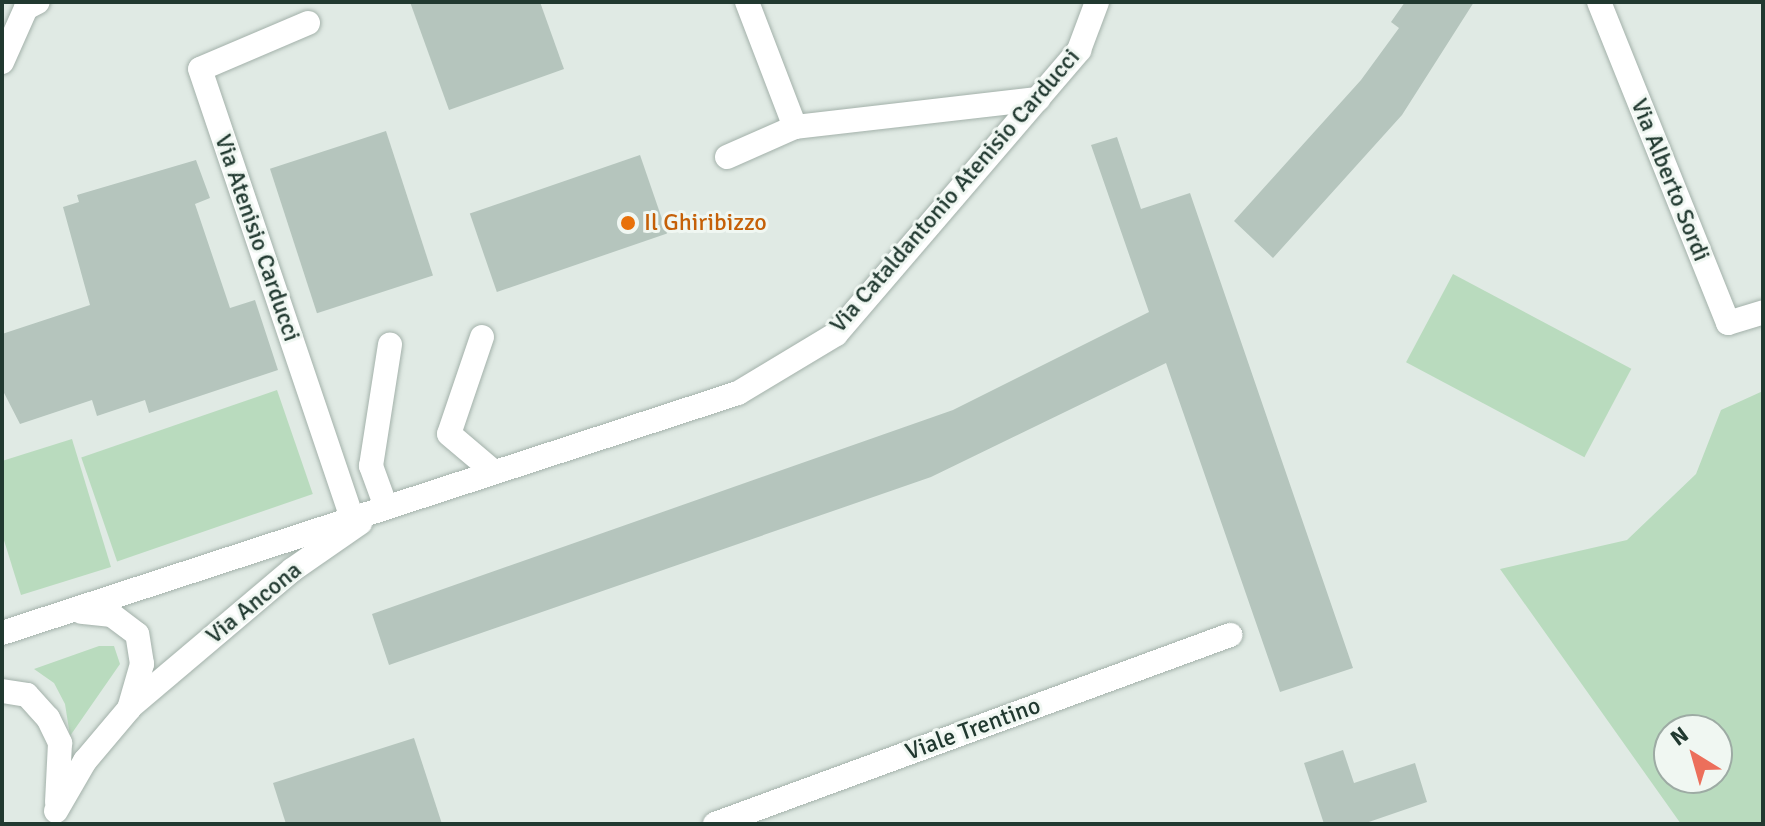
<!DOCTYPE html>
<style>
body{margin:0}
#map{position:relative;width:1765px;height:826px;overflow:hidden;background:#e0eae4;font-family:Signika,sans-serif}
div>[style]{position:absolute}
.green>*{inset:0;background:#b9dbbe;transform-origin:0 0}
.building>*{inset:0;background:#b5c5bd;transform-origin:0 0}
.roads{filter:drop-shadow(0 0 2px #a3b1aa) drop-shadow(0 0 2px #a3b1aa)}
.minor>*{height:24px;margin:-12px;padding:0 12px;transform-origin:12px;border-radius:12px;background:#fff}
.dots>*{width:22px;height:22px;translate:-50% -50%;box-sizing:border-box;border:4px solid #f0f7f2;border-radius:50%}
span{translate:-50% -50%;white-space:nowrap;text-align:center;line-height:1.15;-webkit-text-stroke:6px #f0f7f2;paint-order:stroke}
.street-label{font-size:24px;color:#213930}
.food-label{font-size:24px;color:#c56008}
.left{translate:0 -50%;text-align:left}
.frame{position:absolute;inset:0;border:4px solid #213930;pointer-events:none}
.north{position:absolute;left:1653px;top:714px;width:80px;height:80px;box-sizing:border-box;background:#f0f7f2;border:2px solid #9daba4;border-radius:50%;rotate:323deg;font-size:22px;font-weight:700;line-height:32px;text-align:center;color:#213930}
.north::after{content:'';display:block;margin:auto;width:28px;height:36px;background:#ec6f5b;clip-path:polygon(50% 0,100% 100%,50% 72%,0 100%)}
</style>
<div id="map">
<div class="green">
<i style="left:1453px;top:274px;width:202px;height:100px;rotate:28deg"></i>
<i style="left:277px;top:390px;width:110px;height:207px;rotate:71deg"></i>
<i style="clip-path:polygon(evenodd,1763px 391px,1763px 824px,1681px 824px,1500px 569px,1627px 540px,1696px 474px,1721px 410px,1763px 391px,1717px 730px,1717px 778px,1669px 778px,1669px 730px,1717px 730px)"></i>
<i style="clip-path:polygon(72px 439px,111px 567px,21px 595px,2px 534px,2px 461px)"></i>
<i style="clip-path:polygon(99px 646px,114px 646px,120px 664px,70px 736px,65px 704px,54px 683px,34px 669px)"></i>
</div>
<div class="building">
<i style="clip-path:polygon(410px 2px,540px 2px,564px 69px,449px 110px)"></i>
<i style="clip-path:polygon(1405px 2px,1474px 2px,1402px 115px,1273px 258px,1234px 221px,1361px 80px,1399px 28px,1391px 22px)"></i>
<i style="left:386px;top:131px;width:152px;height:122px;rotate:72deg"></i>
<i style="clip-path:polygon(1117px 137px,1141px 209px,1190px 193px,1353px 668px,1280px 692px,1166px 363px,931px 477px,389px 665px,372px 614px,953px 410px,1149px 312px,1091px 145px)"></i>
<i style="left:640px;top:155px;width:83px;height:180px;rotate:71deg"></i>
<i style="clip-path:polygon(196px 160px,210px 198px,195px 204px,230px 308px,255px 300px,278px 370px,149px 413px,145px 400px,97px 416px,92px 400px,20px 424px,2px 389px,2px 334px,90px 305px,63px 207px,79px 202px,77px 195px)"></i>
<i style="clip-path:polygon(414px 738px,442px 824px,286px 824px,273px 783px)"></i>
<i style="clip-path:polygon(1343px 750px,1354px 783px,1415px 763px,1427px 802px,1363px 824px,1324px 824px,1304px 763px)"></i>
</div>
<div class="roads">
<div class="minor">
<i style="left:747px;top:2px;width:134px;rotate:69deg"></i>
<i style="left:1599px;top:2px;width:346px;rotate:68.1deg"></i>
<i style="left:1728px;top:323px;width:37px;rotate:-17deg"></i>
<i style="left:308px;top:23px;width:117px;rotate:156.9deg"></i>
<i style="left:200px;top:69px;width:473px;rotate:71.3deg"></i>
<i style="left:2px;top:62px;width:59px;rotate:-66deg"></i>
<i style="left:26px;top:8px;width:13px;rotate:-27deg"></i>
<i style="left:727px;top:157px;width:74px;rotate:-23.8deg"></i>
<i style="left:795px;top:127px;width:245px;rotate:-6.6deg"></i>
<i style="left:482px;top:337px;width:102px;rotate:108.8deg"></i>
<i style="left:449px;top:434px;width:59px;rotate:40.2deg"></i>
<i style="left:386px;top:507px;width:44px;rotate:-110.1deg"></i>
<i style="left:371px;top:466px;width:123px;rotate:-81.1deg"></i>
<i style="left:2px;top:633px;width:774px;rotate:-18.06deg"></i>
<i style="left:738px;top:393px;width:114px;rotate:-31deg"></i>
<i style="left:836px;top:334px;width:374px;rotate:-49.4deg"></i>
<i style="left:1079px;top:50px;width:51px;rotate:-69.4deg"></i>
<i style="left:2px;top:691px;width:25px;rotate:9deg"></i>
<i style="left:27px;top:695px;width:31px;rotate:48deg"></i>
<i style="left:48px;top:718px;width:28px;rotate:64deg"></i>
<i style="left:60px;top:743px;width:59px;rotate:92.9deg"></i>
<i style="left:130px;top:707px;width:212px;rotate:-40.2deg"></i>
<i style="left:292px;top:570px;width:83px;rotate:-34.7deg"></i>
<i style="left:56px;top:811px;width:58px;rotate:-59.9deg"></i>
<i style="left:85px;top:761px;width:68px;rotate:-49.8deg"></i>
<i style="left:129px;top:709px;width:47px;rotate:-73.9deg"></i>
<i style="left:142px;top:664px;width:30px;rotate:-99deg"></i>
<i style="left:137px;top:634px;width:31px;rotate:-143deg"></i>
<i style="left:112px;top:615px;width:31px;rotate:-174deg"></i>
<i style="left:715px;top:824px;width:549px;rotate:-20.15deg"></i>
</div>
</div>
<div class="dots">
<i style="left:628px;top:223px;background:#e8710a"></i>
</div>
<div class="street-label">
<span style="left:1670px;top:180px;rotate:68deg">Via Alberto Sordi</span>
<span style="left:955px;top:191px;rotate:-49deg">Via Cataldantonio Atenisio Carducci</span>
<span style="left:257px;top:238px;rotate:71deg">Via Atenisio Carducci</span>
<span style="left:254px;top:603px;rotate:-39deg">Via Ancona</span>
<span style="left:973px;top:729px;rotate:-20deg">Viale Trentino</span>
</div>
<div class="food-label">
<span class="left" style="left:644px;top:223px">Il Ghiribizzo</span>
</div>
<div class="frame"></div>
<div class="north">N</div>
</div>
